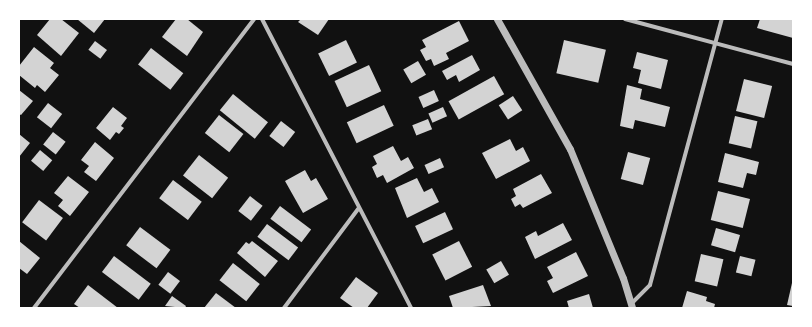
<!DOCTYPE html>
<style>
body{margin:0}
#map{position:relative;width:812px;height:327px;overflow:hidden;background:#111;font-family:Cabin,sans-serif}
div>[style]{position:absolute}
.building>*{inset:0;background:#d3d3d3;transform-origin:0 0}
.minor>*{height:4px;margin:-2px;padding:0 2px;transform-origin:2px;border-radius:2px;background:#bcbcbc}
.tertiary>*{height:7px;margin:-3.5px;padding:0 3.5px;transform-origin:3.5px;border-radius:3.5px;background:#bcbcbc}
span{translate:-50% -50%;white-space:nowrap;text-align:center;line-height:1.15;-webkit-text-stroke:3px #fff;paint-order:stroke}
.frame{position:absolute;inset:0;border:20px solid #fff;pointer-events:none}
</style>
<div id="map">
<div class="building">
<i style="clip-path:polygon(50px 19px,61px 19px,79px 33px,61px 56px,37px 35px)"></i>
<i style="clip-path:polygon(77px 19px,105px 19px,94px 33px)"></i>
<i style="clip-path:polygon(176px 19px,187px 19px,203px 32px,187px 56px,162px 37px)"></i>
<i style="clip-path:polygon(301px 19px,329px 19px,318px 35px,298px 22px)"></i>
<i style="clip-path:polygon(760px 19px,793px 19px,793px 38px,757px 28px)"></i>
<i style="clip-path:polygon(459px 21px,469px 41px,446px 53px,449px 59px,434px 66px,431px 59px,426px 61px,420px 50px,426px 47px,422px 40px)"></i>
<i style="left:346px;top:40px;width:25px;height:31px;rotate:64deg"></i>
<i style="left:564px;top:40px;width:43px;height:34px;rotate:13deg"></i>
<i style="left:95px;top:41px;width:15px;height:11px;rotate:37deg"></i>
<i style="clip-path:polygon(34px 47px,54px 63px,50px 68px,59px 75px,45px 92px,37px 85px,35px 88px,19px 75px,19px 66px)"></i>
<i style="left:151px;top:48px;width:41px;height:21px;rotate:38deg"></i>
<i style="clip-path:polygon(637px 52px,668px 60px,661px 89px,638px 83px,641px 70px,633px 68px)"></i>
<i style="clip-path:polygon(472px 55px,480px 70px,459px 82px,456px 75px,447px 80px,442px 71px)"></i>
<i style="left:418px;top:61px;width:16px;height:17px;rotate:60deg"></i>
<i style="left:369px;top:65px;width:29px;height:38px;rotate:65deg"></i>
<i style="left:494px;top:76px;width:21px;height:52px;rotate:61deg"></i>
<i style="left:744px;top:79px;width:29px;height:33px;rotate:14deg"></i>
<i style="clip-path:polygon(627px 85px,642px 89px,640px 99px,670px 107px,665px 127px,635px 120px,633px 129px,620px 126px)"></i>
<i style="clip-path:polygon(19px 90px,33px 101px,21px 115px,19px 114px)"></i>
<i style="left:434px;top:90px;width:12px;height:17px;rotate:66deg"></i>
<i style="left:233px;top:94px;width:45px;height:21px;rotate:39deg"></i>
<i style="left:513px;top:96px;width:17px;height:17px;rotate:57deg"></i>
<i style="left:48px;top:103px;width:18px;height:18px;rotate:38deg"></i>
<i style="left:384px;top:105px;width:23px;height:41px;rotate:65deg"></i>
<i style="clip-path:polygon(113px 107px,127px 118px,121px 126px,124px 128px,119px 134px,116px 132px,110px 140px,96px 128px)"></i>
<i style="left:443px;top:107px;width:10px;height:16px;rotate:66deg"></i>
<i style="left:219px;top:115px;width:31px;height:23px;rotate:38deg"></i>
<i style="left:735px;top:116px;width:23px;height:28px;rotate:13deg"></i>
<i style="left:428px;top:119px;width:11px;height:17px;rotate:68deg"></i>
<i style="left:281px;top:121px;width:18px;height:19px;rotate:38deg"></i>
<i style="left:53px;top:132px;width:16px;height:16px;rotate:38deg"></i>
<i style="clip-path:polygon(19px 134px,30px 143px,19px 157px)"></i>
<i style="clip-path:polygon(510px 139px,516px 151px,523px 147px,530px 161px,496px 179px,482px 153px)"></i>
<i style="clip-path:polygon(95px 142px,114px 158px,96px 181px,84px 172px,89px 166px,81px 160px)"></i>
<i style="clip-path:polygon(393px 146px,401px 161px,408px 157px,414px 168px,387px 183px,383px 175px,377px 178px,372px 167px,377px 164px,373px 156px)"></i>
<i style="left:40px;top:150px;width:16px;height:14px;rotate:40deg"></i>
<i style="left:628px;top:152px;width:23px;height:28px;rotate:15deg"></i>
<i style="clip-path:polygon(725px 153px,759px 162px,756px 175px,747px 173px,743px 188px,718px 182px)"></i>
<i style="left:199px;top:155px;width:37px;height:26px;rotate:38deg"></i>
<i style="left:440px;top:158px;width:10px;height:17px;rotate:66deg"></i>
<i style="clip-path:polygon(305px 170px,311px 181px,316px 178px,328px 199px,303px 213px,285px 181px)"></i>
<i style="clip-path:polygon(541px 174px,552px 193px,523px 208px,520px 204px,515px 207px,511px 199px,516px 196px,513px 189px)"></i>
<i style="clip-path:polygon(68px 176px,89px 192px,70px 216px,58px 206px,63px 200px,54px 193px)"></i>
<i style="clip-path:polygon(417px 178px,424px 192px,432px 188px,439px 202px,407px 218px,395px 188px)"></i>
<i style="left:173px;top:180px;width:36px;height:23px;rotate:37deg"></i>
<i style="left:718px;top:191px;width:33px;height:30px;rotate:14deg"></i>
<i style="left:250px;top:196px;width:16px;height:19px;rotate:38deg"></i>
<i style="left:39px;top:200px;width:30px;height:28px;rotate:37deg"></i>
<i style="left:280px;top:206px;width:39px;height:16px;rotate:37deg"></i>
<i style="left:445px;top:212px;width:19px;height:33px;rotate:65deg"></i>
<i style="clip-path:polygon(563px 223px,572px 240px,535px 259px,525px 237px,536px 231px,538px 236px)"></i>
<i style="left:267px;top:224px;width:39px;height:16px;rotate:37deg"></i>
<i style="left:140px;top:227px;width:38px;height:23px;rotate:37deg"></i>
<i style="left:716px;top:228px;width:25px;height:18px;rotate:16deg"></i>
<i style="clip-path:polygon(19px 241px,40px 258px,27px 274px,19px 268px)"></i>
<i style="clip-path:polygon(252px 241px,278px 261px,265px 277px,237px 253px,246px 242px,249px 244px)"></i>
<i style="left:459px;top:241px;width:29px;height:30px;rotate:63deg"></i>
<i style="clip-path:polygon(576px 252px,588px 276px,553px 293px,547px 281px,553px 278px,547px 267px)"></i>
<i style="left:701px;top:254px;width:23px;height:28px;rotate:13deg"></i>
<i style="left:114px;top:256px;width:46px;height:20px;rotate:37deg"></i>
<i style="left:740px;top:256px;width:16px;height:17px;rotate:14deg"></i>
<i style="left:501px;top:261px;width:16px;height:17px;rotate:60deg"></i>
<i style="left:233px;top:263px;width:34px;height:22px;rotate:38deg"></i>
<i style="left:168px;top:272px;width:15px;height:16px;rotate:37deg"></i>
<i style="clip-path:polygon(356px 277px,378px 293px,367px 308px,354px 308px,340px 298px)"></i>
<i style="clip-path:polygon(792px 283px,793px 283px,793px 306px,787px 305px)"></i>
<i style="clip-path:polygon(88px 285px,118px 308px,80px 308px,74px 304px)"></i>
<i style="clip-path:polygon(483px 285px,491px 306px,453px 308px,449px 296px)"></i>
<i style="clip-path:polygon(687px 291px,707px 297px,706px 301px,715px 304px,714px 308px,682px 308px)"></i>
<i style="clip-path:polygon(216px 293px,236px 308px,204px 308px)"></i>
<i style="clip-path:polygon(589px 294px,593px 308px,569px 308px,567px 301px)"></i>
<i style="clip-path:polygon(172px 296px,186px 306px,185px 308px,165px 306px)"></i>
</div>
<div class="minor">
<i style="left:262px;top:19px;width:325px;rotate:62.7deg"></i>
<i style="left:625px;top:19px;width:174px;rotate:15deg"></i>
<i style="left:631px;top:304px;width:27px;rotate:-45deg"></i>
<i style="left:650px;top:285px;width:276px;rotate:-74.9deg"></i>
<i style="left:34px;top:308px;width:363px;rotate:-52.7deg"></i>
<i style="left:284px;top:308px;width:124px;rotate:-53.2deg"></i>
</div>
<div class="tertiary">
<i style="left:497px;top:19px;width:149px;rotate:60.7deg"></i>
<i style="left:570px;top:149px;width:139px;rotate:67.7deg"></i>
<i style="left:623px;top:278px;width:31px;rotate:73deg"></i>
</div>
<div class="frame"></div>
</div>
